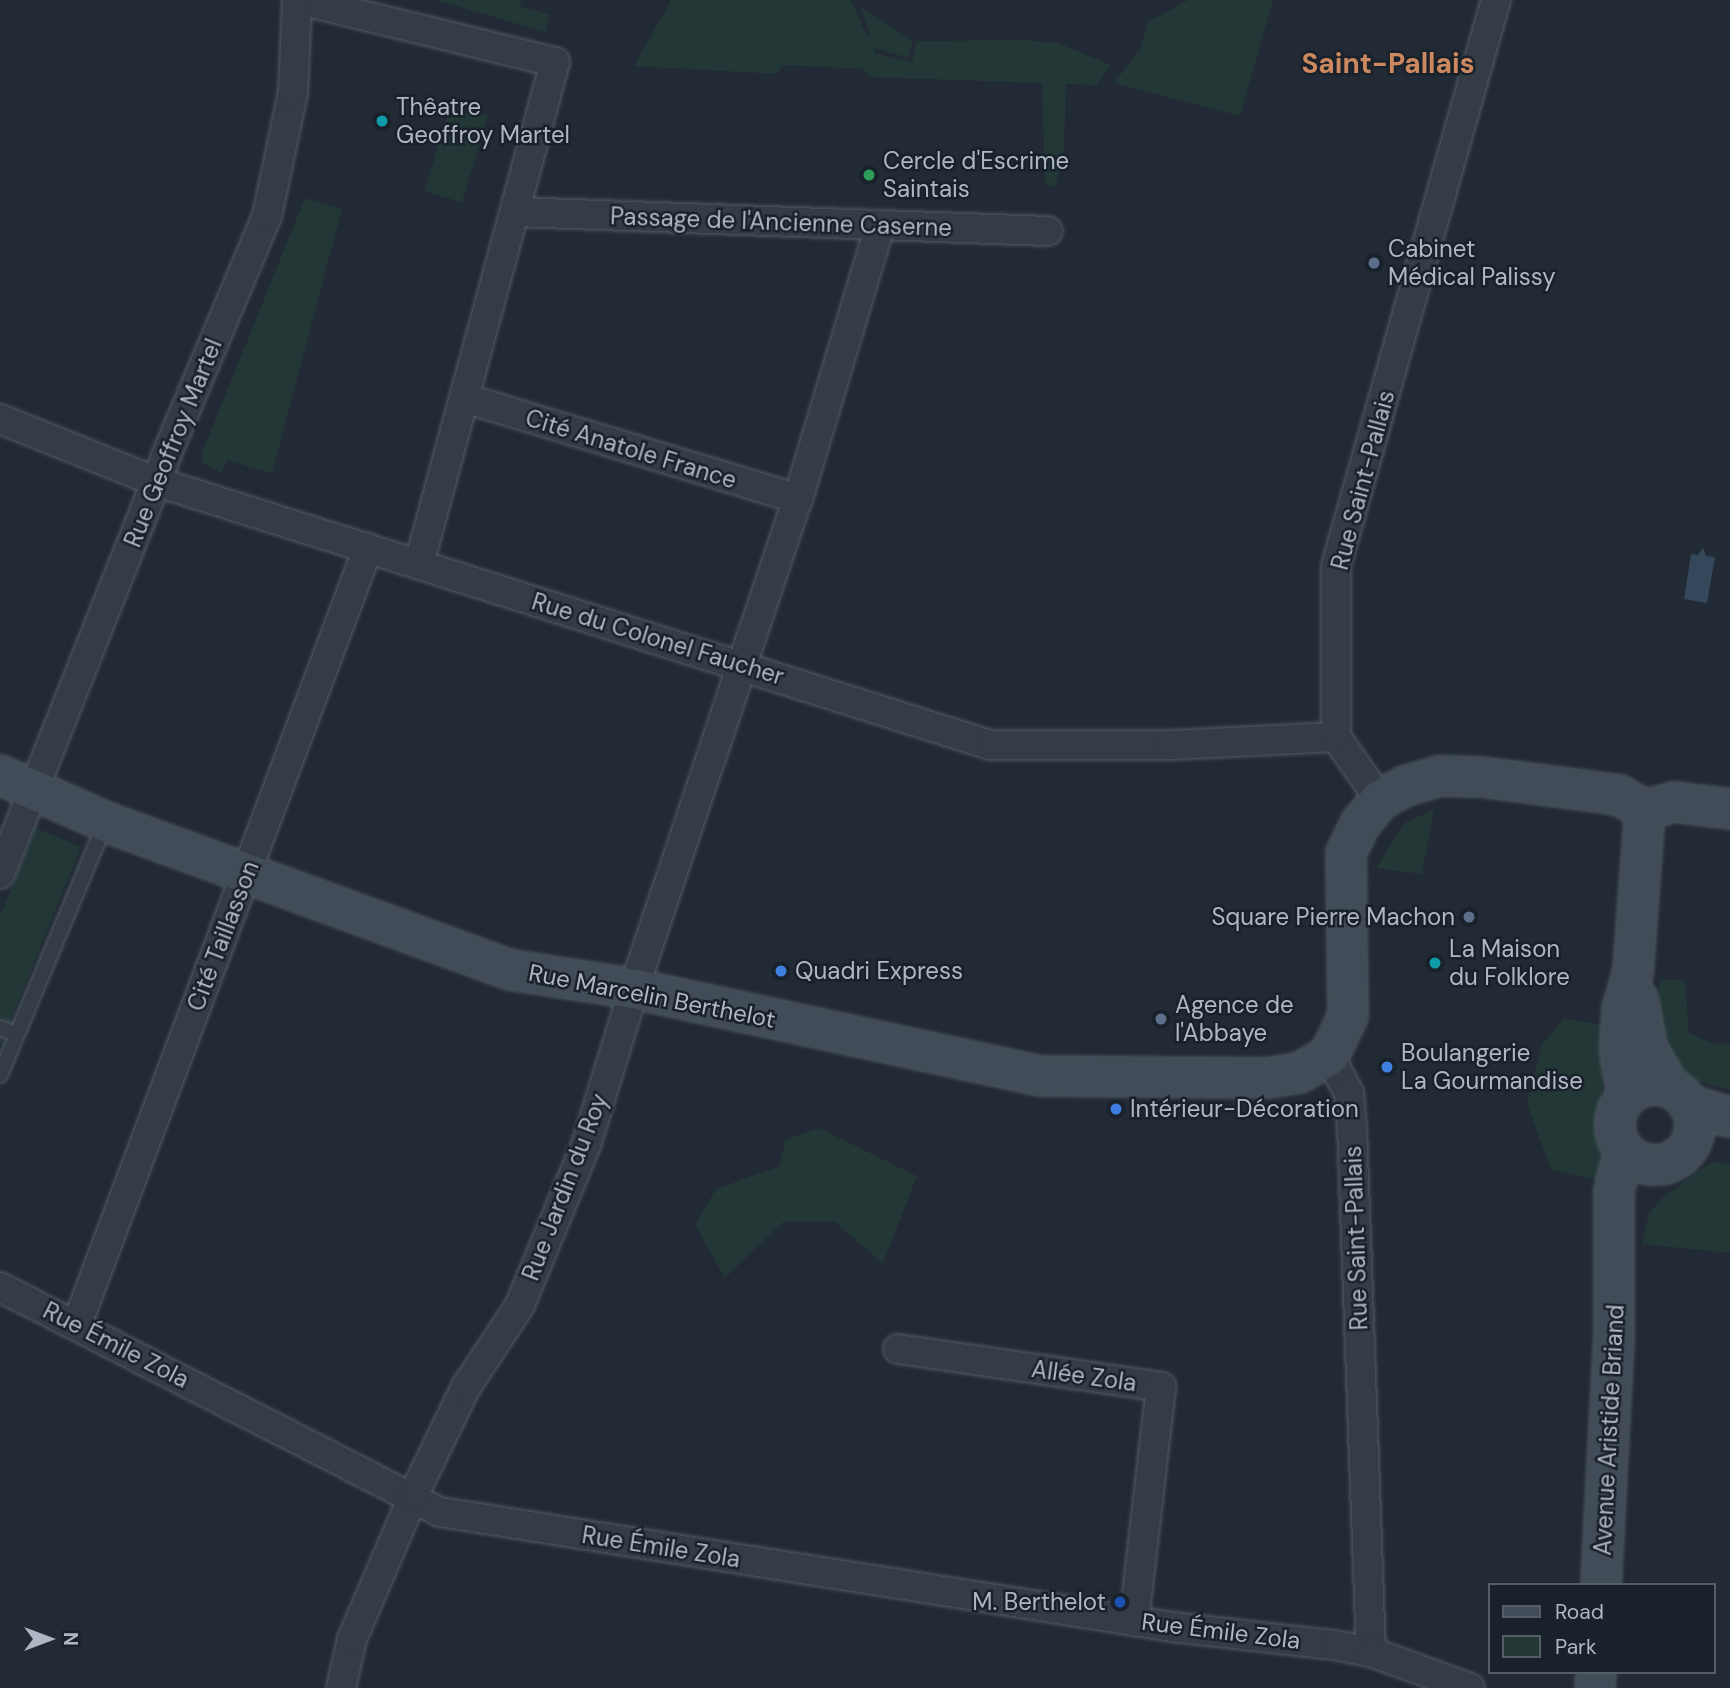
<!DOCTYPE html>
<meta charset="utf-8">
<style>
body{margin:0}
#map{position:relative;width:1730px;height:1688px;overflow:hidden;background:#212a35;font-family:"DM Sans",sans-serif}
div>[style]{position:absolute}
.green>*{inset:0;background:#233737;transform-origin:0 0}
.water>*{inset:0;background:#35475b}
.roads{filter:drop-shadow(0 0 2px #515a64) drop-shadow(0 0 2px #515a64)}
.service>*{height:14px;margin:-7px;padding:0 7px;transform-origin:7px;border-radius:7px;background:#343c46}
.minor>*{height:28px;margin:-14px;padding:0 14px;transform-origin:14px;border-radius:14px;background:#343c46}
.secondary>*{height:38px;margin:-19px;padding:0 19px;transform-origin:19px;border-radius:19px;background:#424c58}
.secondary>.ring{margin:-19px;padding:0;box-sizing:content-box;background:none;border:38px solid #424c58;border-radius:50%}
.dots>*{width:19px;height:19px;translate:-50% -50%;box-sizing:border-box;border:4px solid #19212a;border-radius:50%}
span{translate:-50% -50%;white-space:nowrap;text-align:center;line-height:1.15;-webkit-text-stroke:5px #19212a;paint-order:stroke}
.poi-label{font-size:24px;color:#aeb7c3}
.left{translate:0 -50%;text-align:left}
.right{translate:-100% -50%;text-align:right}
.street-label{font-size:24px;color:#aeb7c3}
.quarter-label{font-size:28px;color:#cc885f;font-weight:700}
.legend{position:absolute;left:1488px;top:1583px;width:228px;height:91px;box-sizing:border-box;background:#19212a;border:2px solid #555d67;margin:0;padding:9px 12px;list-style:none;font-size:21px;color:#aeb7c3}
.legend li{display:flex;align-items:center;gap:14px;height:35px}
.legend b{width:35px;border:2px solid #555d67}
.north{position:absolute;left:14px;top:1604px;width:70px;height:70px;-webkit-text-stroke:5px #19212a;paint-order:stroke;rotate:90deg;font-size:19px;font-weight:700;line-height:28px;text-align:center;color:#aeb7c3}
.north::after{content:'';display:block;margin:auto;width:24px;height:32px;background:#aeb7c3;clip-path:polygon(50% 0,100% 100%,50% 72%,0 100%)}
</style>
<div id="map">
<div class="green">
<i style="clip-path:polygon(436px 0,521px 0,520px 6px,549px 15px,545px 32px)"></i>
<i style="clip-path:polygon(671px 0,851px 0,866px 35px,870px 34px,860px 7px,913px 41px,908px 58px,875px 48px,875px 53px,889px 57px,912px 62px,917px 41px,1023px 40px,1058px 43px,1111px 65px,1097px 85px,1066px 84px,1064px 147px,1056px 185px,1049px 187px,1045px 182px,1042px 83px,869px 77px,864px 69px,784px 65px,776px 74px,634px 66px)"></i>
<i style="clip-path:polygon(1188px 0,1273px 0,1240px 116px,1114px 83px,1141px 48px,1148px 22px)"></i>
<i style="left:451px;top:104px;width:39px;height:91px;rotate:17deg"></i>
<i style="clip-path:polygon(305px 198px,342px 209px,272px 473px,227px 460px,221px 473px,202px 462px,202px 453px)"></i>
<i style="clip-path:polygon(1434px 809px,1422px 874px,1376px 868px,1405px 823px)"></i>
<i style="clip-path:polygon(36px 828px,81px 847px,0 1046px,0 916px)"></i>
<i style="clip-path:polygon(1660px 979px,1685px 981px,1689px 1033px,1716px 1045px,1730px 1044px,1730px 1090px,1693px 1080px,1669px 1056px,1658px 1013px)"></i>
<i style="clip-path:polygon(1564px 1019px,1605px 1025px,1598px 1180px,1551px 1170px,1527px 1104px,1542px 1044px)"></i>
<i style="clip-path:polygon(819px 1128px,917px 1176px,883px 1263px,835px 1222px,783px 1222px,725px 1278px,695px 1225px,716px 1189px,780px 1166px,785px 1140px)"></i>
<i style="clip-path:polygon(1711px 1162px,1730px 1164px,1730px 1253px,1642px 1244px,1649px 1213px,1662px 1198px)"></i>
</div>
<div class="water">
<i style="clip-path:polygon(1703px 548px,1706px 556px,1715px 557px,1707px 603px,1684px 599px,1691px 554px,1698px 555px)"></i>
</div>
<div class="roads">
<div class="service">
<i style="left:0;top:1028px;width:18px;rotate:19deg"></i>
<i style="left:0;top:1075px;width:272px;rotate:-67.3deg"></i>
</div>
<div class="minor">
<i style="left:300px;top:0;width:262px;rotate:13.7deg"></i>
<i style="left:555px;top:62px;width:520px;rotate:105.16deg"></i>
<i style="left:515px;top:212px;width:533px;rotate:2.04deg"></i>
<i style="left:464px;top:398px;width:349px;rotate:16.8deg"></i>
<i style="left:0;top:419px;width:169px;rotate:21.9deg"></i>
<i style="left:157px;top:482px;width:874px;rotate:17.52deg"></i>
<i style="left:990px;top:745px;width:181px"></i>
<i style="left:1171px;top:745px;width:165px;rotate:-2.8deg"></i>
<i style="left:1380px;top:800px;width:77px;rotate:-124.9deg"></i>
<i style="left:1336px;top:737px;width:171px;rotate:-90deg"></i>
<i style="left:1336px;top:566px;width:588px;rotate:-74.22deg"></i>
<i style="left:0;top:874px;width:450px;rotate:-68.3deg"></i>
<i style="left:166px;top:456px;width:260px;rotate:-67.2deg"></i>
<i style="left:267px;top:216px;width:126px;rotate:-78.1deg"></i>
<i style="left:293px;top:93px;width:93px;rotate:-87.5deg"></i>
<i style="left:1329px;top:1056px;width:42px;rotate:61.6deg"></i>
<i style="left:1349px;top:1093px;width:34px;rotate:85deg"></i>
<i style="left:1352px;top:1127px;width:525px;rotate:87.93deg"></i>
<i style="left:0;top:1287px;width:494px;rotate:27.1deg"></i>
<i style="left:440px;top:1512px;width:742px;rotate:8.92deg"></i>
<i style="left:1173px;top:1627px;width:162px;rotate:6.4deg"></i>
<i style="left:1334px;top:1645px;width:38px;rotate:11deg"></i>
<i style="left:1371px;top:1652px;width:105px;rotate:20deg"></i>
<i style="left:77px;top:1324px;width:829px;rotate:-69.44deg"></i>
<i style="left:898px;top:1349px;width:266px;rotate:8.2deg"></i>
<i style="left:1161px;top:1387px;width:236px;rotate:96.6deg"></i>
<i style="left:341px;top:1688px;width:50px;rotate:-77.3deg"></i>
<i style="left:352px;top:1639px;width:158px;rotate:-66.8deg"></i>
<i style="left:414px;top:1494px;width:119px;rotate:-64.1deg"></i>
<i style="left:466px;top:1387px;width:98px;rotate:-56.6deg"></i>
<i style="left:520px;top:1305px;width:173px;rotate:-67.6deg"></i>
<i style="left:586px;top:1145px;width:183px;rotate:-72.9deg"></i>
<i style="left:640px;top:970px;width:497px;rotate:-71.5deg"></i>
<i style="left:798px;top:499px;width:286px;rotate:-73.3deg"></i>
</div>
<div class="secondary">
<i style="left:0;top:775px;width:116px;rotate:23.9deg"></i>
<i style="left:106px;top:822px;width:431px;rotate:20.1deg"></i>
<i style="left:511px;top:970px;width:125px;rotate:8.7deg"></i>
<i style="left:635px;top:989px;width:415px;rotate:12.1deg"></i>
<i style="left:1041px;top:1076px;width:226px;rotate:0.5deg"></i>
<i style="left:1267px;top:1078px;width:32px;rotate:-9deg"></i>
<i style="left:1299px;top:1073px;width:34px;rotate:-30deg"></i>
<i style="left:1329px;top:1056px;width:44px;rotate:-64.6deg"></i>
<i style="left:1348px;top:1016px;width:163px;rotate:-90.7deg"></i>
<i style="left:1346px;top:853px;width:32px;rotate:-64deg"></i>
<i style="left:1360px;top:824px;width:31px;rotate:-50deg"></i>
<i style="left:1380px;top:800px;width:29px;rotate:-29deg"></i>
<i style="left:1405px;top:786px;width:36px;rotate:-16deg"></i>
<i style="left:1440px;top:776px;width:41px;rotate:1.4deg"></i>
<i style="left:1481px;top:777px;width:139px;rotate:7.4deg"></i>
<i style="left:1619px;top:795px;width:30px;rotate:30deg"></i>
<i style="left:1645px;top:810px;width:30px;rotate:-15deg"></i>
<i style="left:1674px;top:802px;width:56px;rotate:7.1deg"></i>
<i style="left:1638px;top:999px;width:50px;rotate:79.6deg"></i>
<i style="left:1647px;top:1048px;width:46px;rotate:60.1deg"></i>
<i class="ring" style="left:1615px;top:1085px;width:42px;height:42px"></i>
<i style="left:1627px;top:1096px;width:46px;rotate:-98.8deg"></i>
<i style="left:1620px;top:1051px;width:41px;rotate:-87.2deg"></i>
<i style="left:1622px;top:1010px;width:40px;rotate:-74deg"></i>
<i style="left:1633px;top:972px;width:162px;rotate:-85.8deg"></i>
<i style="left:1689px;top:1105px;width:43px;rotate:16.3deg"></i>
<i style="left:1601px;top:1585px;width:244px;rotate:-87deg"></i>
<i style="left:1614px;top:1341px;width:150px;rotate:-90deg"></i>
<i style="left:1614px;top:1191px;width:42px;rotate:-76.3deg"></i>
<i style="left:1595px;top:1688px;width:16px;rotate:-86deg"></i>
</div>
</div>
<div class="dots">
<i style="left:382px;top:121px;background:#0f9aa8"></i>
<i style="left:869px;top:175px;background:#2e9e5b"></i>
<i style="left:1374px;top:263px;background:#5c6f8a"></i>
<i style="left:1469px;top:917px;background:#5c6f8a"></i>
<i style="left:1435px;top:963px;background:#0f9aa8"></i>
<i style="left:781px;top:971px;background:#3f7fe0"></i>
<i style="left:1161px;top:1019px;background:#5c6f8a"></i>
<i style="left:1387px;top:1067px;background:#3f7fe0"></i>
<i style="left:1116px;top:1109px;background:#3f7fe0"></i>
<i style="left:1120px;top:1602px;background:#1a4fb4"></i>
</div>
<div class="poi-label">
<span class="left" style="left:396px;top:121px">Thêatre<br>Geoffroy Martel</span>
<span class="left" style="left:883px;top:175px">Cercle d'Escrime<br>Saintais</span>
<span class="left" style="left:1388px;top:263px">Cabinet<br>Médical Palissy</span>
<span class="right" style="left:1455px;top:917px">Square Pierre Machon</span>
<span class="left" style="left:1449px;top:963px">La Maison<br>du Folklore</span>
<span class="left" style="left:795px;top:971px">Quadri Express</span>
<span class="left" style="left:1175px;top:1019px">Agence de<br>l'Abbaye</span>
<span class="left" style="left:1401px;top:1067px">Boulangerie<br>La Gourmandise</span>
<span class="left" style="left:1130px;top:1109px">Intérieur-Décoration</span>
<span class="right" style="left:1106px;top:1602px">M. Berthelot</span>
</div>
<div class="street-label">
<span style="left:781px;top:222px;rotate:2deg">Passage de l'Ancienne Caserne</span>
<span style="left:173px;top:443px;rotate:-68deg">Rue Geoffroy Martel</span>
<span style="left:631px;top:449px;rotate:17deg">Cité Anatole France</span>
<span style="left:1363px;top:480px;rotate:-75deg">Rue Saint-Pallais</span>
<span style="left:658px;top:639px;rotate:17deg">Rue du Colonel Faucher</span>
<span style="left:223px;top:936px;rotate:-69deg">Cité Taillasson</span>
<span style="left:652px;top:996px;rotate:11deg">Rue Marcelin Berthelot</span>
<span style="left:565px;top:1187px;rotate:-69deg">Rue Jardin du Roy</span>
<span style="left:1356px;top:1238px;rotate:-92deg">Rue Saint-Pallais</span>
<span style="left:116px;top:1345px;rotate:27deg">Rue Émile Zola</span>
<span style="left:1084px;top:1376px;rotate:8deg">Allée Zola</span>
<span style="left:1609px;top:1430px;rotate:-87deg">Avenue Aristide Briand</span>
<span style="left:661px;top:1547px;rotate:9deg">Rue Émile Zola</span>
<span style="left:1221px;top:1631px;rotate:7deg">Rue Émile Zola</span>
</div>
<div class="quarter-label">
<span style="left:1388px;top:64px">Saint-Pallais</span>
</div>
<ul class="legend">
<li><b style="height:9px;background:#424c58"></b>Road</li>
<li><b style="height:19px;background:#233737"></b>Park</li>
</ul>
<div class="north">N</div>
</div>
